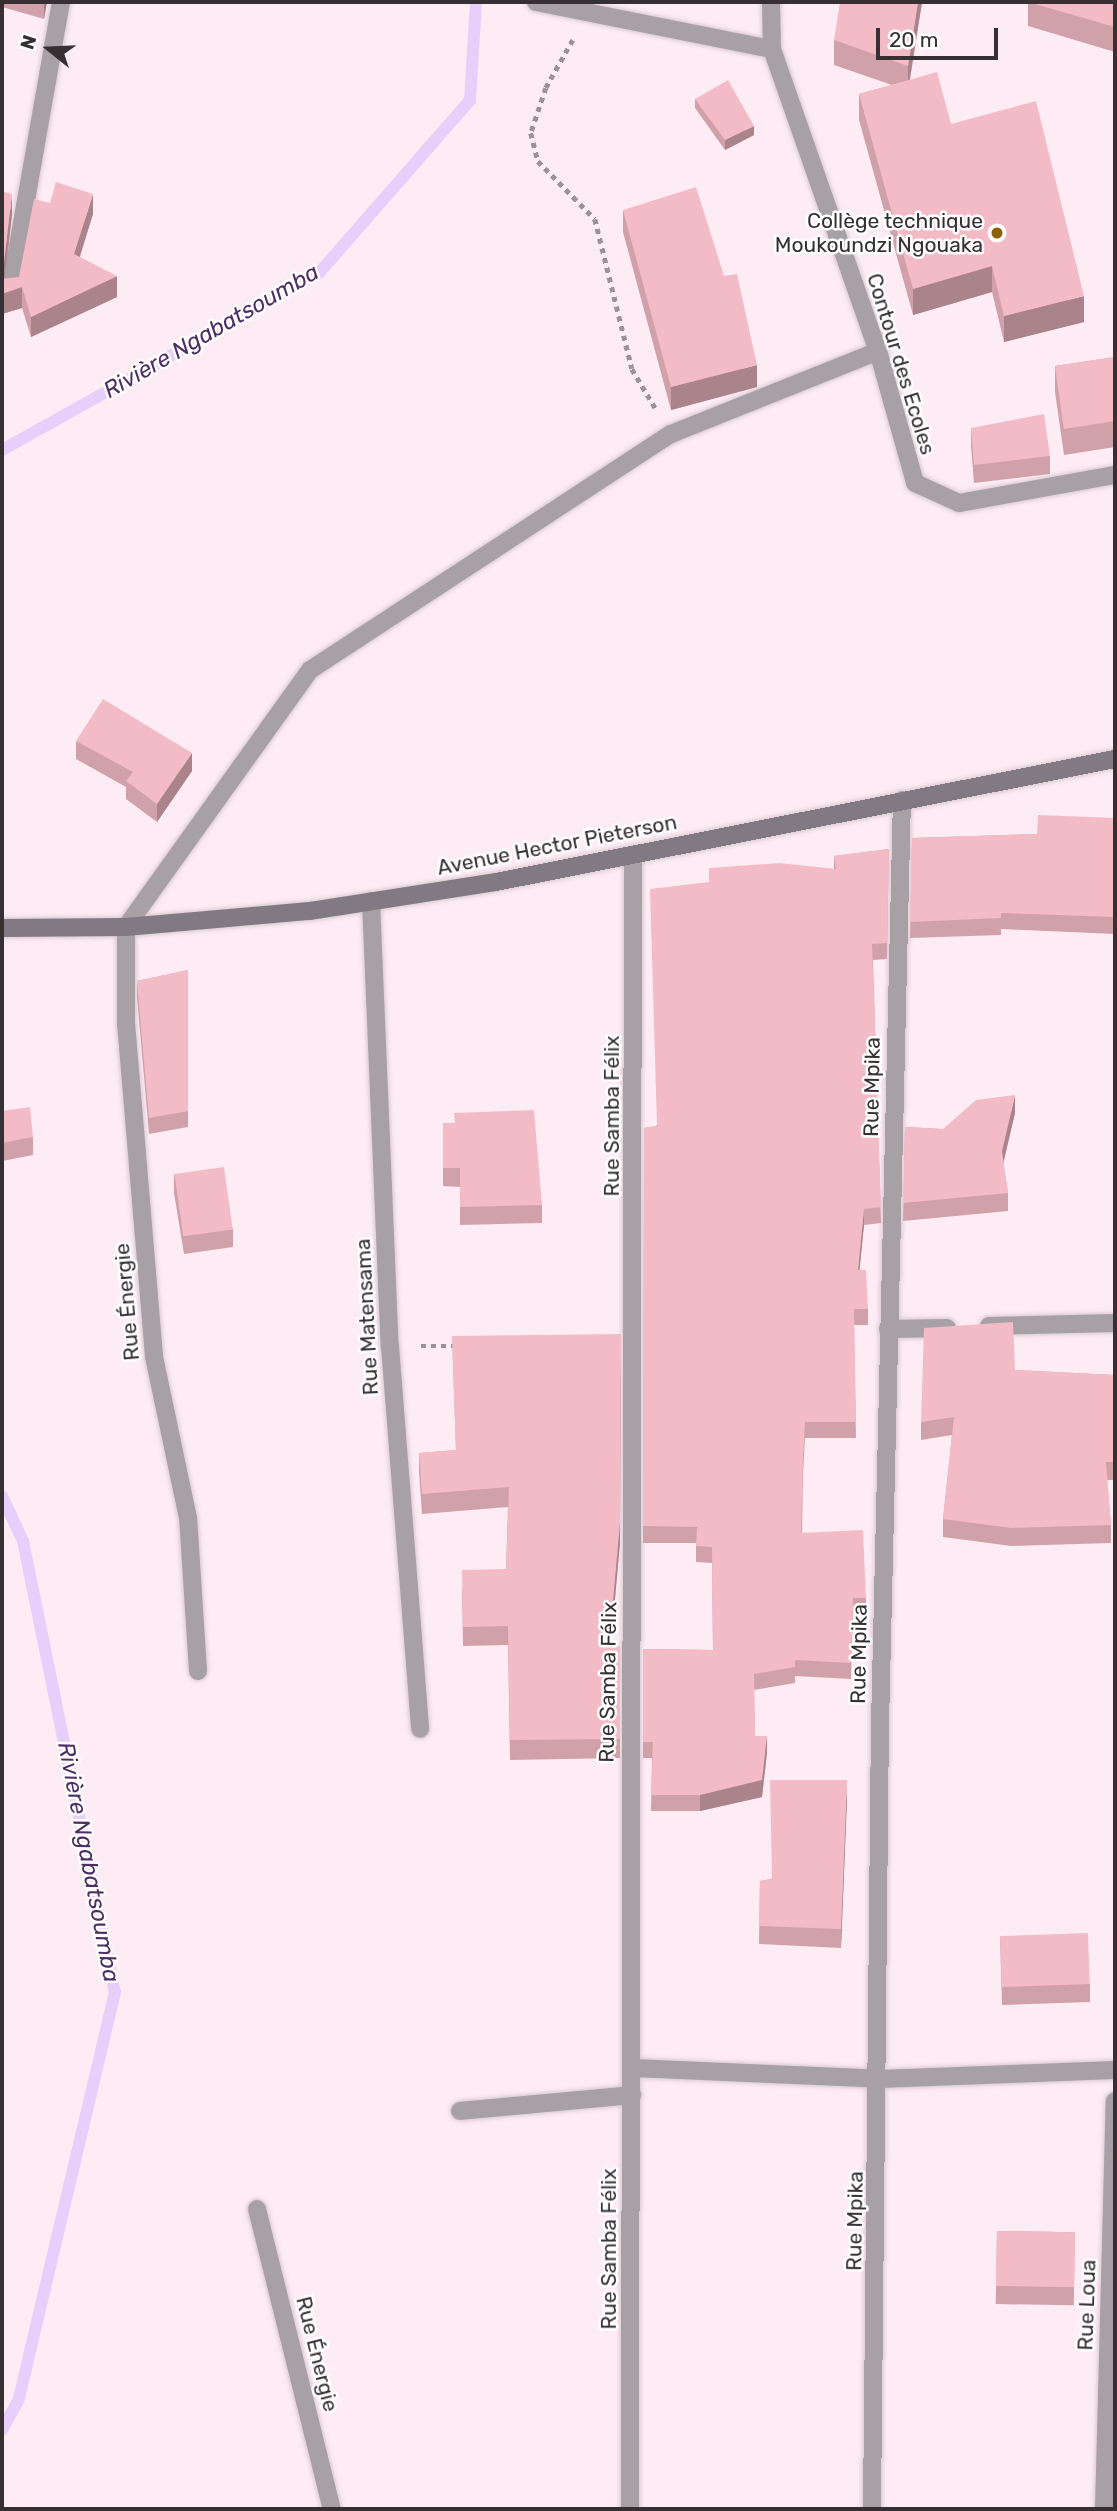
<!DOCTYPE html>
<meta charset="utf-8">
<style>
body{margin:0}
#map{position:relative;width:1117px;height:2511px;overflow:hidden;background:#feecf5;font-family:Rubik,sans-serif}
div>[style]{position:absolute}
.stream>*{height:12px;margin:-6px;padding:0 6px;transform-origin:6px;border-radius:6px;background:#e7cefb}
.path>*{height:4.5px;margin-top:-2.25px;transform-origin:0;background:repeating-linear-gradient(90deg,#9d9096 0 5px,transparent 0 10px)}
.roads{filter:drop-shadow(0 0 2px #dacad2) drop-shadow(0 0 2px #dacad2)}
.street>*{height:18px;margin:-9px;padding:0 9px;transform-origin:9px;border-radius:9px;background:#a7a1a6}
.secondary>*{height:18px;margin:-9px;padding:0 9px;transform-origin:9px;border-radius:9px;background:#827a82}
.wall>*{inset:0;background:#d1a1aa;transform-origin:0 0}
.shaded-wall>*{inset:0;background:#aa838b}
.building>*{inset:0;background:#f3bbc6;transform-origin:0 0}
.dots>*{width:19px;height:19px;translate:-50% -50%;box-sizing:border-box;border:4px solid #fff;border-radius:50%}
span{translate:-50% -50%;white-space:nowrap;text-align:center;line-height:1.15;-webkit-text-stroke:5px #fff;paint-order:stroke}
.poi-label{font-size:21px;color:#373033}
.right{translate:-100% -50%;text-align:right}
.street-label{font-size:21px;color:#373033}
.water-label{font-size:23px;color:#4e2e64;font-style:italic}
.frame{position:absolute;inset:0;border:4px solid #373033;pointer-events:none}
.north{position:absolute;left:14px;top:14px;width:70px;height:70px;-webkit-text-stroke:5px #fff;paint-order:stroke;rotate:288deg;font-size:19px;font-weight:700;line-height:28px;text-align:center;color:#373033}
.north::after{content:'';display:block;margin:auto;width:24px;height:32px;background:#373033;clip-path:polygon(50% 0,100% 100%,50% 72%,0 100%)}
.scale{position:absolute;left:876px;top:28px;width:122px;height:32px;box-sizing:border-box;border:4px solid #373033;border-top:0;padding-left:9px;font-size:21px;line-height:24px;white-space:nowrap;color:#373033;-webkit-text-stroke:5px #fff;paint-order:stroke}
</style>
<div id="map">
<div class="stream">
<i style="left:2px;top:450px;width:364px;rotate:-29.2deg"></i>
<i style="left:320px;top:272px;width:228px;rotate:-48.9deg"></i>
<i style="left:470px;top:100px;width:98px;rotate:-86.5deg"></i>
<i style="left:2px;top:1496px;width:50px;rotate:65deg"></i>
<i style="left:23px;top:1541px;width:460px;rotate:78.5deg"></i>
<i style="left:115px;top:1992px;width:420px;rotate:103.3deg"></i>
<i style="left:18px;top:2401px;width:33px;rotate:119deg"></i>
</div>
<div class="path">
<i style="left:573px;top:40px;width:55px;rotate:119.4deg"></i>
<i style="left:546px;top:88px;width:47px;rotate:108.4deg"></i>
<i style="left:531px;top:133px;width:29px;rotate:76deg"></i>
<i style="left:538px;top:161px;width:81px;rotate:45.5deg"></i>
<i style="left:595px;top:219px;width:154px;rotate:76.1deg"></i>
<i style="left:632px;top:369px;width:47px;rotate:59deg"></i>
<i style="left:421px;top:1346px;width:36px"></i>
</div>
<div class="roads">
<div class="street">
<i style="left:536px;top:2px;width:241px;rotate:11.3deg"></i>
<i style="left:771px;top:2px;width:47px;rotate:88.8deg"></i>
<i style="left:772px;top:49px;width:320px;rotate:70.7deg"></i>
<i style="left:878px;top:351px;width:137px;rotate:74.3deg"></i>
<i style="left:915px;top:483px;width:48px;rotate:24.4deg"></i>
<i style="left:959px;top:503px;width:158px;rotate:-10.2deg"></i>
<i style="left:10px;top:291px;width:293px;rotate:-80deg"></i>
<i style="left:371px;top:901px;width:445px;rotate:87.6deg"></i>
<i style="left:390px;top:1346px;width:384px;rotate:85.5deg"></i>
<i style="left:989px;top:1326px;width:126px;rotate:-1.4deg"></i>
<i style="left:888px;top:1329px;width:59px;rotate:-1deg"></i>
<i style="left:198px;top:1671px;width:153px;rotate:-93.7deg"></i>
<i style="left:188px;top:1518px;width:166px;rotate:-101.9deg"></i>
<i style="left:154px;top:1356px;width:332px;rotate:-94.8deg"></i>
<i style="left:126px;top:1025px;width:98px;rotate:-90deg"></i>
<i style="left:126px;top:927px;width:316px;rotate:-54.4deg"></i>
<i style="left:310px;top:670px;width:431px;rotate:-33.2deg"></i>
<i style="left:671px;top:434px;width:223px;rotate:-21.8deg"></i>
<i style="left:633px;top:2068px;width:247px;rotate:2.5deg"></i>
<i style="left:880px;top:2079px;width:235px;rotate:-2.2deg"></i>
<i style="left:460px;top:2111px;width:173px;rotate:-5.3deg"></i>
<i style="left:257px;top:2209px;width:309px;rotate:76deg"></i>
<i style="left:630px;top:2509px;width:1653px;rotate:-89.9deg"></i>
<i style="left:872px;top:2509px;width:785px;rotate:-89.42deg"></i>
<i style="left:880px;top:1724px;width:924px;rotate:-88.64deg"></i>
<i style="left:1104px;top:2509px;width:408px;rotate:-88.5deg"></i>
</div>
<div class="secondary">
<i style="left:2px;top:928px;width:124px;rotate:-0.5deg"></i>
<i style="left:126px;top:927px;width:185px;rotate:-5deg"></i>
<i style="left:310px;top:911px;width:188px;rotate:-8.9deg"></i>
<i style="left:496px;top:882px;width:631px;rotate:-11.24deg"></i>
</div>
</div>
<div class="wall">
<i style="clip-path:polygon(2px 2px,47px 2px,44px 19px,2px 7px)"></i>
<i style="clip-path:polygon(922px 2px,910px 80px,951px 124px,1084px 322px,1004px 342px,992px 292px,913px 315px,859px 120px,859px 94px,892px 85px,834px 65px,834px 40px)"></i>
<i style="clip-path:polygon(1028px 2px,1115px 2px,1115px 52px,1028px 26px)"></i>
<i style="clip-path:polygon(695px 99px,754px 135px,725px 150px,695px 108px)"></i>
<i style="clip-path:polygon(2px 191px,12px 214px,5px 278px,19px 277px,93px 214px,80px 257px,117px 297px,31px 337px,22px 308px,2px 314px)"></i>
<i style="clip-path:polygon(623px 210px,757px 387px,671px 410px,623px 232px)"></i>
<i style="clip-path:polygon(1115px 357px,1115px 447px,1064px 455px,1055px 392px,1055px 366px)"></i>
<i style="clip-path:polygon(971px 428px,1050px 456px,1050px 474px,974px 483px,971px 446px)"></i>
<i style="clip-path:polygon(76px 741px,192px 771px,157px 822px,126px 799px,126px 787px,76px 759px)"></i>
<i style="clip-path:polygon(1115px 818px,1115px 934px,1001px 929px,1001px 935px,910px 938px,912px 838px,1037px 834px)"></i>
<i style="clip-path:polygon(889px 849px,887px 959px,873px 960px,881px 1223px,864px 1225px,859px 1270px,868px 1309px,868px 1325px,854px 1325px,856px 1438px,805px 1438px,803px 1475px,802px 1533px,866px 1598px,866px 1614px,853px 1614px,851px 1679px,795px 1676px,795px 1683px,754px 1690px,755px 1736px,767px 1752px,762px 1797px,700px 1811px,651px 1811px,652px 1758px,643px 1758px,643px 1649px,713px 1650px,712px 1563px,696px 1562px,696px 1543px,643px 1543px,644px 1128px,656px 1126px,834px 869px,834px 856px)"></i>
<i style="clip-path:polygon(188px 970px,188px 1127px,149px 1134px,137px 997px,137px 981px)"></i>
<i style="clip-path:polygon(2px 1111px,33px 1137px,33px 1155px,2px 1161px)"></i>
<i style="clip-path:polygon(1015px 1113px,1003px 1162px,1008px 1193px,1008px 1211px,903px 1221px,905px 1127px,943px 1129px)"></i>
<i style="clip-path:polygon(443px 1123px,542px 1205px,542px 1223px,460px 1225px,460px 1187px,443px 1186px)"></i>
<i style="clip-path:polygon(174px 1174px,233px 1229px,233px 1247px,184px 1254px,174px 1193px)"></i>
<i style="clip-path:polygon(452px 1336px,620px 1542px,611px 1646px,620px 1646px,620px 1758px,510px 1760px,508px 1645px,463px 1646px,462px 1589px,506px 1569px,508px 1507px,422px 1514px,419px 1472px,419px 1453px,456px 1450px)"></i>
<i style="clip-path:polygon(1015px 1370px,1115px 1375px,1115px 1480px,1107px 1480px,1111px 1525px,1111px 1543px,1011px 1546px,943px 1537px,943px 1519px,952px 1435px,921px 1440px,921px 1422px)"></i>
<i style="clip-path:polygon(847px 1798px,841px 1948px,759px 1944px,760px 1881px,771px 1879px)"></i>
<i style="clip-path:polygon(1000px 1937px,1090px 1984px,1090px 2002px,1002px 2005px)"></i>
<i style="left:997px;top:2231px;width:78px;height:73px;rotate:1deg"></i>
</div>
<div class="shaded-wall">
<i style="clip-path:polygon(44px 2px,47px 2px,44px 19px)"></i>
<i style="clip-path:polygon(918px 2px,922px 2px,908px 90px,908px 66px)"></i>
<i style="clip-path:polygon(754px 126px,754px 135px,725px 150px,725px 140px)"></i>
<i style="clip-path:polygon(12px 194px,12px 214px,3px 293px,22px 287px,22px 308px,2px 314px,2px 279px)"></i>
<i style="clip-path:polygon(93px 194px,93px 214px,74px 274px,74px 254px)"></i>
<i style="clip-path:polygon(992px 266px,992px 292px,913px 315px,913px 289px)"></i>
<i style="clip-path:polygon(117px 276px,117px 297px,31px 337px,31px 317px)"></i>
<i style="clip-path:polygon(1084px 296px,1084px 322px,1004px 342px,1004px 316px)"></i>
<i style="clip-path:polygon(757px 365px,757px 387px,671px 410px,671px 387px)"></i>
<i style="clip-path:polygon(192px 753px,192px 771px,157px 822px,157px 804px)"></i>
<i style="clip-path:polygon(1015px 1095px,1015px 1113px,1002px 1169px,1002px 1151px)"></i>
<i style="clip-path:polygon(864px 1209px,864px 1225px,858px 1286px,858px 1270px)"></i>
<i style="clip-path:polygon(621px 1353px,620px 1542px,609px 1665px,609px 1646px)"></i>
<i style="clip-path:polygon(767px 1736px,767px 1752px,762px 1797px,700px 1811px,700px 1795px)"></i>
<i style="clip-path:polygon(847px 1780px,847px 1798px,841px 1948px,841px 1929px)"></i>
</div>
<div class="building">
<i style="clip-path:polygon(840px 2px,918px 2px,908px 66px,834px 40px)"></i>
<i style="clip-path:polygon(1028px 2px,1115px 2px,1115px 27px)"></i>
<i style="clip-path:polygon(937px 72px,951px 124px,1036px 101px,1084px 296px,1004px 316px,992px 266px,913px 289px,859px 94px)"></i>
<i style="clip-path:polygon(728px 80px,754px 126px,725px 140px,695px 99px)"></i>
<i style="clip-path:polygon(56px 182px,93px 194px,74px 254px,117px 276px,31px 317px,22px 287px,2px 294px,2px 191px,12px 194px,2px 279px,19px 277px,34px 199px,50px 203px)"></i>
<i style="clip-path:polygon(696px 187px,724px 276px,737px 274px,757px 365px,671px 387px,623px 210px)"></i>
<i style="clip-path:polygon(1115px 357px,1115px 421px,1064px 429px,1055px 366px)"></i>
<i style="clip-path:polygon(1044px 414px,1050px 456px,974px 465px,971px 428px)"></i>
<i style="clip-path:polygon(103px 699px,192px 753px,157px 804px,126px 781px,133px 772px,76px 741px)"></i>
<i style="clip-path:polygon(1038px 815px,1115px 818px,1115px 917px,1001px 913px,1001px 918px,910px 922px,912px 838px,1037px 834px)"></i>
<i style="clip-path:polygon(889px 849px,887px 943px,872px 944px,881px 1207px,864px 1209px,858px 1270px,866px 1270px,868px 1309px,854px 1309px,856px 1422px,805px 1422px,803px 1459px,801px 1533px,863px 1530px,866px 1598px,853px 1598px,851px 1663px,795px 1660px,795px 1667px,754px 1674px,755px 1736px,767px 1736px,762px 1780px,700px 1795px,651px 1795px,653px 1742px,643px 1742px,643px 1649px,713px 1650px,712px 1547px,696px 1546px,697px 1527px,643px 1526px,644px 1128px,657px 1126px,650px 889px,709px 882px,709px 868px,779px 863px,836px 869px,834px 856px)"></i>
<i style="clip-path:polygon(188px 970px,188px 1111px,149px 1118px,137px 981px)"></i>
<i style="clip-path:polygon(1015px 1095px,1002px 1151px,1008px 1193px,903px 1203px,905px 1127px,943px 1129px,976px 1100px)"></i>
<i style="clip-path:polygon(30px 1107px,33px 1137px,2px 1143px,2px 1111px)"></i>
<i style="clip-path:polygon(534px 1110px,542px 1205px,460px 1207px,460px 1168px,443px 1168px,443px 1123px,455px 1123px,454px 1113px)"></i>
<i style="left:224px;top:1167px;width:63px;height:50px;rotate:82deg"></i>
<i style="clip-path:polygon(1013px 1322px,1015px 1370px,1115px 1375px,1115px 1462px,1106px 1462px,1111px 1525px,1011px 1528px,943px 1519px,954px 1417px,921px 1422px,924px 1328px)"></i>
<i style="clip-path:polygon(621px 1334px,620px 1523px,609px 1646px,620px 1646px,620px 1739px,510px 1740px,508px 1626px,463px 1627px,462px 1570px,506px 1569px,509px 1487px,422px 1494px,419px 1453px,456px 1450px,452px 1336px)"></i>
<i style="clip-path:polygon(770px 1780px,847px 1780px,841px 1929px,759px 1926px,760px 1881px,772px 1879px)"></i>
<i style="left:1088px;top:1933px;width:51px;height:88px;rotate:88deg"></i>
<i style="left:997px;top:2231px;width:78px;height:55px;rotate:1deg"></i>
</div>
<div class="dots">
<i style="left:997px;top:233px;background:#8c6204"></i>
</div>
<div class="poi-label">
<span class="right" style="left:983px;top:233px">Collège technique<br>Moukoundzi Ngouaka</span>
</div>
<div class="street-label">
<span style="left:901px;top:364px;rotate:73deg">Contour des Ecoles</span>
<span style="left:557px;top:845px;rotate:-11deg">Avenue Hector Pieterson</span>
<span style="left:872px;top:1087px;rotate:-89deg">Rue Mpika</span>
<span style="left:612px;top:1116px;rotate:-90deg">Rue Samba Félix</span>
<span style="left:127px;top:1302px;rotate:-95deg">Rue Énergie</span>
<span style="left:367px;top:1317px;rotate:-93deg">Rue Matensama</span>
<span style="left:859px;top:1654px;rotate:-89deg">Rue Mpika</span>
<span style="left:608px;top:1682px;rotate:-89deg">Rue Samba Félix</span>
<span style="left:855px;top:2221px;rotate:-89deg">Rue Mpika</span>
<span style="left:609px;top:2249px;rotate:-90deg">Rue Samba Félix</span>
<span style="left:1087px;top:2305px;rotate:-88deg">Rue Loua</span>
<span style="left:317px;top:2354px;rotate:76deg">Rue Énergie</span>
</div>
<div class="water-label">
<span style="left:211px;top:331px;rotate:-30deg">Rivière Ngabatsoumba</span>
<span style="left:89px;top:1862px;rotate:79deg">Rivière Ngabatsoumba</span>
</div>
<div class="frame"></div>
<div class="north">N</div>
<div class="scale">20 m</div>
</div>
